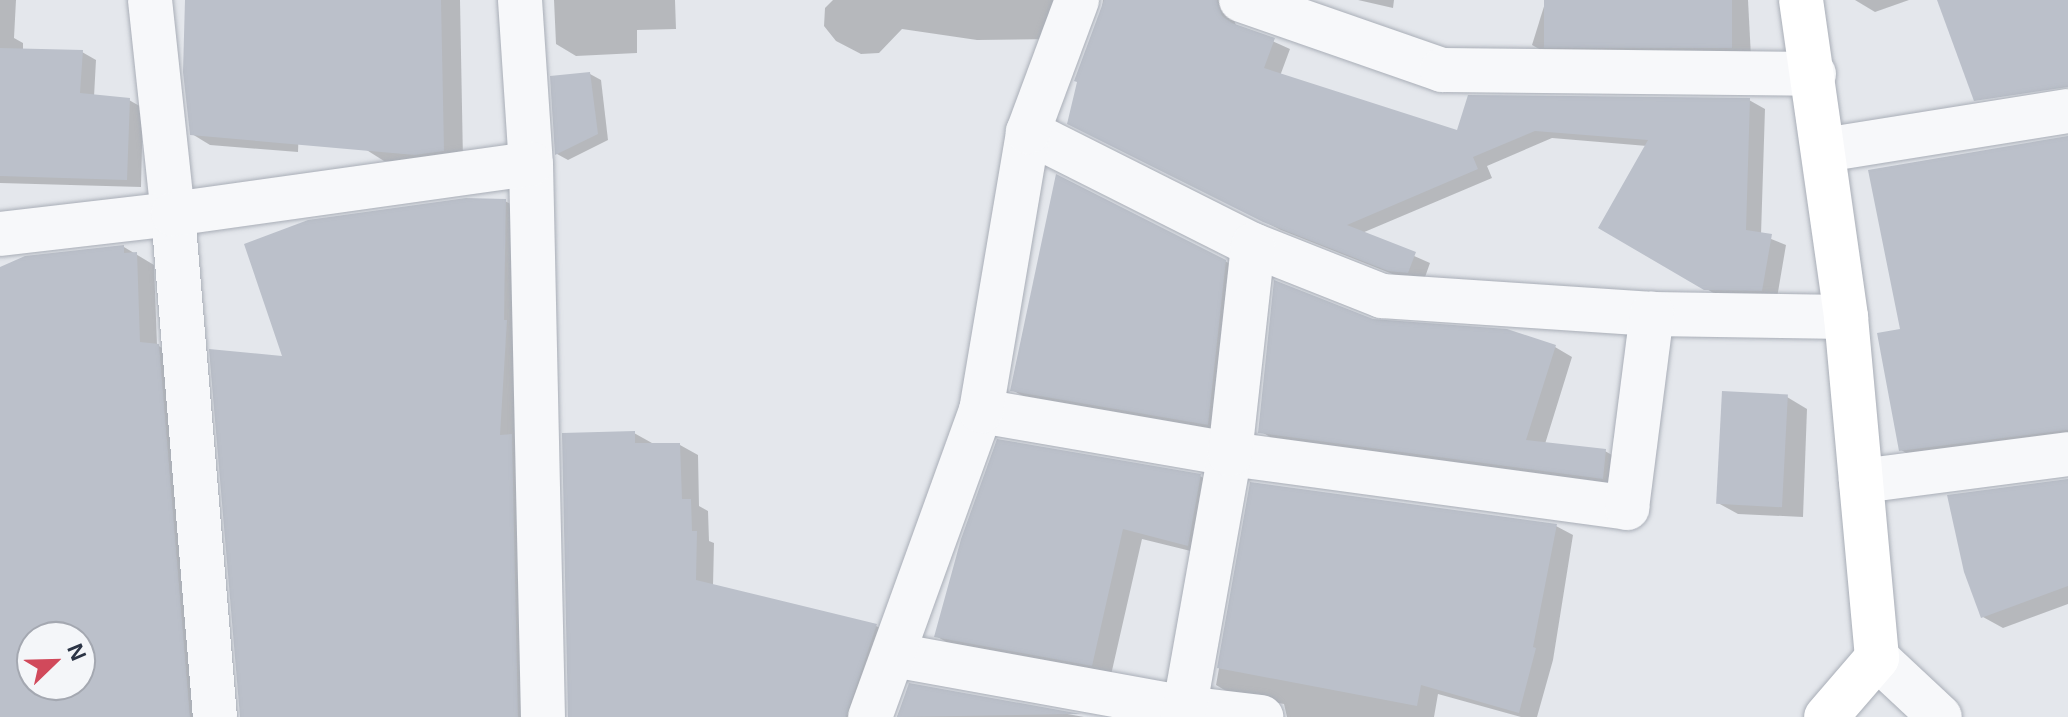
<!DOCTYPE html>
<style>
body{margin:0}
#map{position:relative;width:2068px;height:717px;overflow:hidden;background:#e4e7ec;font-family:Helvetica,sans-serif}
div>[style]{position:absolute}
.shadow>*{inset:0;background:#0003}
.building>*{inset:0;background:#bbc0ca;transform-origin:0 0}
.roads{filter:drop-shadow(0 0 2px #a9aeb7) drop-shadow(0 0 2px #a9aeb7)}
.street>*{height:44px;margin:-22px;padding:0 22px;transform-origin:22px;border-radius:22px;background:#f7f8fa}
.secondary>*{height:44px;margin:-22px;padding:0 22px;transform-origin:22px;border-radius:22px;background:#fff}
span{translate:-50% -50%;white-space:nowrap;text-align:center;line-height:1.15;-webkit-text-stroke:6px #f4f6f9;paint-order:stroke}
.north{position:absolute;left:16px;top:621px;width:80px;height:80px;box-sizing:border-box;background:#f4f6f9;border:2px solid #a4a8b1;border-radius:50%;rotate:67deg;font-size:22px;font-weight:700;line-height:32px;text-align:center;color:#2b3445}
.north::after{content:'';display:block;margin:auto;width:28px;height:36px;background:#d1495b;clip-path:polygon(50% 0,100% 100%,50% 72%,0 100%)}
</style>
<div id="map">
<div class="shadow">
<i style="clip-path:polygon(0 0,16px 0,14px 38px,23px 43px,23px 51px,82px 52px,96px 60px,94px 97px,129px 100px,143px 108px,141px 187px,0 183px)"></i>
<i style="clip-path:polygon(187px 0,303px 0,298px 152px,210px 145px,192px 134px)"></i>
<i style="clip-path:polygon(377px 0,460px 0,463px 161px,437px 165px,384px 161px,365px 149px)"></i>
<i style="clip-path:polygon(554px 0,675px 0,676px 29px,637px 30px,637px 53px,576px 56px,556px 44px)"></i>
<i style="clip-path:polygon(833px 0,1071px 0,1055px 39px,977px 40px,902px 29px,879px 53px,861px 54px,836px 41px,824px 26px,825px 8px)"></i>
<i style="clip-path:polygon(1103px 0,1233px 0,1231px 14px,1236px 25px,1290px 49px,1280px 76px,1459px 133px,1749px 100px,1765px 109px,1761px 235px,1786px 245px,1777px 298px,1722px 298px,1601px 227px,1647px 146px,1552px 138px,1487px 166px,1492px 178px,1362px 233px,1430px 263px,1424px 280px,1405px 279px,1281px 230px,1085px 132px)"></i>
<i style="clip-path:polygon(1358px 0,1394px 0,1393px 8px)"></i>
<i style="clip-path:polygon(1546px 0,1748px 0,1751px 57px,1550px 55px,1532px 45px)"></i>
<i style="clip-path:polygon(1855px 0,1909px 0,1875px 12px)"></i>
<i style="clip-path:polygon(590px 74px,601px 80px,608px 140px,568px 160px,557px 154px,552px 77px)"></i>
<i style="clip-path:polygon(505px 201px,523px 211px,535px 717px,242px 717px,285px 358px)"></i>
<i style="clip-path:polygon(evenodd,124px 247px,154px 265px,157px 345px,176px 356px,206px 717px,0 717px,0 269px,26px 258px,124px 247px,32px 637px,80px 637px,80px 685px,32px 685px,32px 637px)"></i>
<i style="clip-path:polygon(1225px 261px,1245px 273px,1228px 435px,1032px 401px,1012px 390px)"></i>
<i style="clip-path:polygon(2068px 268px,2068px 442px,1921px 461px,1901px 450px,1903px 330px)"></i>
<i style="clip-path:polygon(1555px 347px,1572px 357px,1545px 444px,1605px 451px,1622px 461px,1620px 488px,1277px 441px,1260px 431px)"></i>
<i style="clip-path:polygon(1787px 397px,1807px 409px,1803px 517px,1738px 514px,1718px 503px)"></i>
<i style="clip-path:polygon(634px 433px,652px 443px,680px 445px,698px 455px,699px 506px,708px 511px,709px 541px,714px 543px,713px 586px,876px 626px,894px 636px,865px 717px,570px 717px)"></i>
<i style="clip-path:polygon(1200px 476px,1219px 487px,1207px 555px,1142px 539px,1111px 675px,955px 647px,936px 636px)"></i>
<i style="clip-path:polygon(2068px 481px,2068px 604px,2003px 628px,1983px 617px)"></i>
<i style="clip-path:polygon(1252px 484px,1556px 526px,1573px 535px,1553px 660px,1537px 717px,1521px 717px,1438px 694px,1434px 717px,1287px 717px,1284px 704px,1233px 695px,1216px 685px)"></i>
<i style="clip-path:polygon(910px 685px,1084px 717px,897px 717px)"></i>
</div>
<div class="building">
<i style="clip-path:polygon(185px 0,441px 0,444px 151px,415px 155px,190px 135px,183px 72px)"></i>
<i style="clip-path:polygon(1104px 0,1217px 0,1222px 16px,1232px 23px,1275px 38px,1264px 68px,1457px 130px,1468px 95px,1750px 98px,1746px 230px,1772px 234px,1762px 291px,1704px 290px,1598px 228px,1648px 140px,1535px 131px,1473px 157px,1478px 169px,1347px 225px,1416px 252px,1408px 273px,1388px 271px,1263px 222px,1067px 124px,1077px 82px,1074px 81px)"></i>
<i style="left:1544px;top:0;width:188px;height:48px"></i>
<i style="clip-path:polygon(1937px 0,2068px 0,2068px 87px,1974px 101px)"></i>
<i style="clip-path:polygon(0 48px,83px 50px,80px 93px,130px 98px,127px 180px,0 176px)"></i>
<i style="clip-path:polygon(590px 72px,598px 134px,555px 155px,550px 76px)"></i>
<i style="clip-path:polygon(2068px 136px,2068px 430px,1899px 451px,1877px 333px,1900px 329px,1868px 170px)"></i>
<i style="clip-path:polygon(1056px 174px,1226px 260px,1208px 425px,1010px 391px)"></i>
<i style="clip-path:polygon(466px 198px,506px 199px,504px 320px,507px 320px,500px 435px,512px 434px,518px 717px,240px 717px,209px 349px,282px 356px,244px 244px,308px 220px)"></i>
<i style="clip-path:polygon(evenodd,124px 245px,124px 253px,137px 252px,140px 342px,159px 344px,190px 717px,0 717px,0 267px,25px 256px,124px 245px,32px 637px,80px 637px,80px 685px,32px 685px,32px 637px)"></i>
<i style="clip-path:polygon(1274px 280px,1373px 319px,1507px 329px,1556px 345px,1526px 440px,1606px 449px,1603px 479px,1258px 433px)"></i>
<i style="left:1722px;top:391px;width:66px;height:113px;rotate:3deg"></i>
<i style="clip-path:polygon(635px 431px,635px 443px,680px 443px,682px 499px,691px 499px,692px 531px,697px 531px,696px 580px,877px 624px,846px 717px,568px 717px,562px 433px)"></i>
<i style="clip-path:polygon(997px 439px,1201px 474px,1188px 546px,1123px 529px,1092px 666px,934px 637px,961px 539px)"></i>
<i style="clip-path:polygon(2068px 479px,2068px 586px,1981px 618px,1964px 572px,1947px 495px)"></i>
<i style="clip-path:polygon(1250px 482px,1557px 524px,1533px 647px,1536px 648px,1519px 713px,1421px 685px,1417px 706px,1217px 668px)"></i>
<i style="clip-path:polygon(909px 683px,1081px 714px,897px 717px)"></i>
</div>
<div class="roads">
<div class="street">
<i style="left:150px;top:0;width:215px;rotate:83.9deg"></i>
<i style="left:173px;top:214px;width:505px;rotate:85.23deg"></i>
<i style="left:520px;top:0;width:164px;rotate:86.2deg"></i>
<i style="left:531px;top:164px;width:553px;rotate:88.76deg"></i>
<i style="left:1241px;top:0;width:213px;rotate:19.2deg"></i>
<i style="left:1442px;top:70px;width:372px;rotate:0.6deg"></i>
<i style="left:1028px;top:132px;width:252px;rotate:26.7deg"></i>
<i style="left:1253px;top:245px;width:139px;rotate:21.6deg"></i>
<i style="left:1382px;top:296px;width:271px;rotate:3.8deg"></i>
<i style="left:1652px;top:314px;width:194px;rotate:0.9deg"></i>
<i style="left:1824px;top:150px;width:247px;rotate:-9.1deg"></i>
<i style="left:0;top:234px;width:174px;rotate:-6.6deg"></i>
<i style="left:173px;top:214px;width:361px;rotate:-8deg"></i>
<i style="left:981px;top:411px;width:253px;rotate:9.8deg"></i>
<i style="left:1230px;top:454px;width:401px;rotate:7.7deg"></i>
<i style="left:1627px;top:508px;width:196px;rotate:-82.7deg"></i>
<i style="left:1861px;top:481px;width:209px;rotate:-7.4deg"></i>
<i style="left:894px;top:655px;width:296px;rotate:10.3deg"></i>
<i style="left:1185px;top:708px;width:77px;rotate:6.8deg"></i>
<i style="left:1877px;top:658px;width:86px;rotate:43.1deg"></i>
<i style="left:870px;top:717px;width:326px;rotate:-70.1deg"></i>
<i style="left:981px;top:411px;width:283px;rotate:-80.4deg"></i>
<i style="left:1028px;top:132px;width:141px;rotate:-69.6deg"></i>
<i style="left:1183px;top:717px;width:267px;rotate:-79.9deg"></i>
<i style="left:1230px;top:454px;width:210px;rotate:-83.7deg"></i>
</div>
<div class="secondary">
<i style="left:1801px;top:0;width:320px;rotate:81.9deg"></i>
<i style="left:1846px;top:317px;width:342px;rotate:84.8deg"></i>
<i style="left:1877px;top:658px;width:78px;rotate:130.8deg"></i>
</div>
</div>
<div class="north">N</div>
</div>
